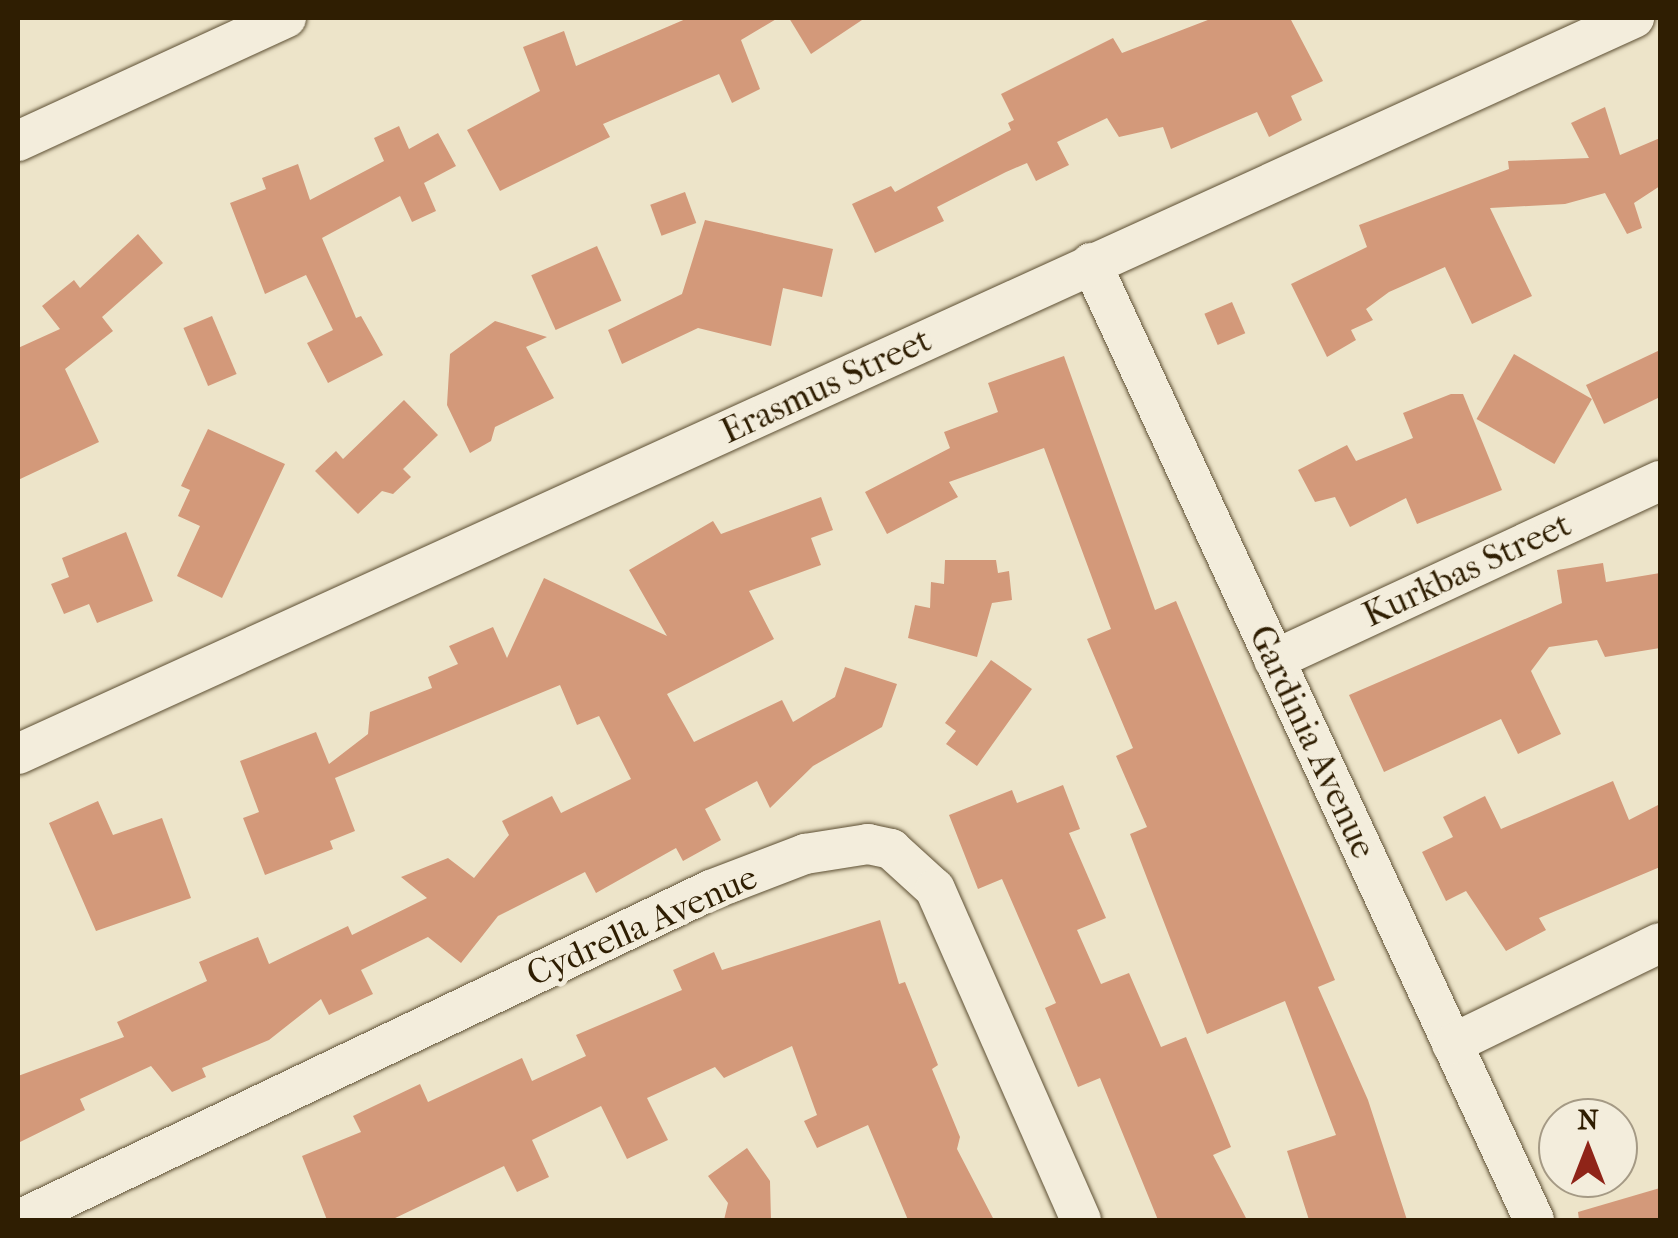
<!DOCTYPE html>
<style>
body{margin:0}
#map{position:relative;width:1678px;height:1238px;overflow:hidden;background:#ede4c9;font-family:"IM FELL French Canon",serif}
div>[style]{position:absolute}
.building>*{inset:0;background:#d3997a;transform-origin:0 0}
.roads{filter:drop-shadow(0 0 2px #5e5034) drop-shadow(0 0 2px #5e5034)}
.minor>*{height:40px;margin:-20px;padding:0 20px;transform-origin:20px;border-radius:20px;background:#f3eddc}
span{translate:-50% -50%;white-space:nowrap;text-align:center;line-height:1.15;-webkit-text-stroke:10px #f3eddc;paint-order:stroke}
.street-label{font-size:35px;color:#2f1e02}
.frame{position:absolute;inset:0;border:20px solid #2f1e02;pointer-events:none}
.north{position:absolute;left:1538px;top:1098px;width:100px;height:100px;box-sizing:border-box;background:#f3eddc;border:2px solid #a59a85;border-radius:50%;rotate:0deg;font-size:28px;font-weight:700;line-height:40px;text-align:center;color:#2f1e02}
.north::after{content:'';display:block;margin:auto;width:35px;height:45px;background:#8f2418;clip-path:polygon(50% 0,100% 100%,50% 72%,0 100%)}
</style>
<div id="map">
<div class="building">
<i style="clip-path:polygon(688px 18px,778px 18px,741px 40px,760px 89px,732px 103px,719px 74px,603px 124px,610px 137px,500px 191px,467px 130px,540px 91px,523px 47px,564px 31px,576px 66px)"></i>
<i style="clip-path:polygon(789px 18px,865px 18px,811px 54px)"></i>
<i style="clip-path:polygon(1213px 18px,1290px 18px,1323px 81px,1291px 96px,1302px 120px,1269px 137px,1257px 112px,1171px 149px,1163px 127px,1119px 137px,1107px 118px,1057px 142px,1069px 165px,1036px 181px,1027px 163px,1006px 172px,937px 207px,944px 221px,875px 253px,852px 204px,891px 186px,895px 192px,1011px 130px,1008px 123px,1014px 120px,1001px 94px,1113px 38px,1122px 53px)"></i>
<i style="clip-path:polygon(1605px 107px,1620px 155px,1660px 138px,1660px 186px,1634px 203px,1642px 228px,1627px 234px,1605px 193px,1565px 204px,1490px 208px,1532px 296px,1472px 324px,1445px 267px,1389px 292px,1366px 309px,1373px 320px,1351px 330px,1356px 340px,1327px 357px,1291px 284px,1367px 247px,1359px 225px,1509px 169px,1508px 161px,1589px 158px,1571px 123px)"></i>
<i style="clip-path:polygon(399px 126px,409px 149px,438px 133px,456px 166px,424px 183px,436px 211px,412px 222px,400px 196px,322px 238px,356px 318px,361px 316px,383px 355px,328px 383px,307px 343px,333px 330px,306px 275px,265px 294px,230px 203px,266px 189px,262px 178px,298px 164px,310px 200px,384px 161px,374px 138px)"></i>
<i style="left:685px;top:192px;width:33px;height:37px;rotate:70deg"></i>
<i style="clip-path:polygon(705px 220px,833px 249px,822px 297px,783px 288px,771px 346px,698px 328px,622px 364px,608px 330px,682px 294px)"></i>
<i style="clip-path:polygon(138px 234px,163px 263px,102px 317px,113px 331px,65px 369px,99px 442px,18px 480px,18px 348px,60px 329px,42px 306px,74px 280px,80px 288px)"></i>
<i style="left:597px;top:246px;width:60px;height:72px;rotate:66deg"></i>
<i style="left:1232px;top:302px;width:34px;height:30px;rotate:67deg"></i>
<i style="left:212px;top:316px;width:63px;height:31px;rotate:67deg"></i>
<i style="clip-path:polygon(495px 321px,547px 337px,526px 347px,554px 398px,495px 427px,491px 441px,470px 453px,447px 405px,450px 354px)"></i>
<i style="clip-path:polygon(1660px 350px,1660px 397px,1604px 424px,1586px 385px)"></i>
<i style="left:1514px;top:354px;width:90px;height:75px;rotate:30deg"></i>
<i style="clip-path:polygon(1064px 356px,1155px 610px,1176px 601px,1335px 980px,1318px 987px,1368px 1100px,1407px 1220px,1309px 1220px,1287px 1151px,1336px 1135px,1285px 1001px,1207px 1034px,1130px 834px,1147px 827px,1116px 756px,1133px 748px,1087px 639px,1111px 629px,1044px 448px,949px 482px,958px 497px,887px 534px,865px 492px,950px 448px,944px 432px,998px 412px,988px 383px)"></i>
<i style="clip-path:polygon(1451px 394px,1463px 394px,1502px 490px,1417px 524px,1406px 498px,1350px 527px,1335px 497px,1315px 502px,1298px 470px,1347px 445px,1356px 461px,1413px 438px,1403px 413px)"></i>
<i style="clip-path:polygon(404px 400px,438px 435px,403px 469px,411px 477px,393px 494px,382px 491px,358px 514px,315px 471px,336px 451px,343px 459px)"></i>
<i style="clip-path:polygon(208px 429px,285px 464px,222px 598px,177px 576px,200px 526px,178px 516px,190px 490px,181px 486px)"></i>
<i style="clip-path:polygon(821px 497px,833px 530px,811px 538px,821px 565px,749px 591px,774px 639px,667px 694px,694px 742px,782px 700px,793px 722px,835px 697px,845px 667px,897px 684px,882px 727px,813px 766px,770px 808px,757px 781px,705px 809px,721px 840px,683px 861px,676px 848px,596px 893px,585px 872px,498px 916px,461px 963px,428px 937px,361px 970px,373px 994px,329px 1015px,321px 999px,269px 1040px,202px 1068px,206px 1077px,172px 1092px,151px 1066px,80px 1099px,85px 1110px,18px 1143px,18px 1076px,124px 1037px,117px 1022px,207px 981px,199px 962px,258px 937px,269px 964px,348px 926px,352px 935px,427px 898px,401px 877px,448px 858px,474px 878px,509px 835px,502px 821px,552px 796px,561px 813px,631px 779px,599px 716px,577px 725px,560px 685px,335px 778px,355px 831px,330px 841px,333px 849px,265px 875px,243px 818px,259px 812px,240px 761px,316px 732px,329px 764px,368px 734px,370px 712px,432px 688px,428px 677px,458px 664px,449px 646px,493px 627px,507px 658px,544px 578px,667px 636px,629px 570px,713px 521px,721px 534px)"></i>
<i style="clip-path:polygon(126px 532px,153px 601px,97px 623px,89px 604px,64px 614px,51px 584px,69px 577px,62px 558px)"></i>
<i style="clip-path:polygon(945px 560px,996px 560px,998px 573px,1009px 571px,1012px 600px,992px 603px,977px 657px,908px 638px,915px 605px,930px 608px,931px 582px,944px 584px)"></i>
<i style="clip-path:polygon(1603px 563px,1606px 582px,1660px 573px,1660px 648px,1605px 657px,1597px 640px,1549px 647px,1531px 671px,1561px 734px,1518px 754px,1501px 719px,1384px 772px,1349px 695px,1562px 603px,1557px 570px)"></i>
<i style="clip-path:polygon(991px 660px,1032px 689px,977px 766px,946px 744px,956px 731px,945px 723px)"></i>
<i style="clip-path:polygon(1613px 781px,1629px 820px,1660px 804px,1660px 867px,1539px 918px,1546px 930px,1506px 951px,1466px 891px,1446px 901px,1422px 852px,1453px 837px,1443px 817px,1485px 796px,1501px 829px)"></i>
<i style="clip-path:polygon(1063px 785px,1080px 829px,1069px 833px,1106px 918px,1077px 930px,1101px 984px,1129px 973px,1161px 1047px,1186px 1037px,1231px 1147px,1213px 1155px,1247px 1220px,1158px 1220px,1100px 1078px,1078px 1087px,1045px 1008px,1056px 1003px,1002px 879px,978px 889px,949px 815px,1012px 790px,1017px 803px)"></i>
<i style="clip-path:polygon(98px 801px,113px 835px,162px 818px,191px 898px,96px 931px,49px 823px)"></i>
<i style="clip-path:polygon(880px 920px,899px 984px,905px 982px,938px 1065px,932px 1069px,960px 1137px,957px 1149px,994px 1220px,908px 1220px,868px 1125px,817px 1148px,804px 1121px,817px 1115px,792px 1046px,724px 1078px,715px 1067px,647px 1098px,668px 1140px,627px 1159px,601px 1106px,532px 1140px,549px 1177px,517px 1192px,504px 1166px,391px 1220px,327px 1220px,302px 1156px,361px 1132px,353px 1116px,420px 1084px,428px 1102px,522px 1058px,532px 1081px,586px 1056px,576px 1035px,682px 990px,673px 970px,714px 952px,722px 970px)"></i>
<i style="clip-path:polygon(747px 1148px,770px 1181px,771px 1220px,724px 1220px,728px 1203px,708px 1176px)"></i>
<i style="clip-path:polygon(1660px 1188px,1660px 1220px,1579px 1220px,1578px 1212px)"></i>
</div>
<div class="roads">
<div class="minor">
<i style="left:18px;top:141px;width:295px;rotate:-24.7deg"></i>
<i style="left:1091px;top:263px;width:1055px;rotate:65.16deg"></i>
<i style="left:1274px;top:660px;width:425px;rotate:-24.9deg"></i>
<i style="left:18px;top:754px;width:1776px;rotate:-24.49deg"></i>
<i style="left:1452px;top:1044px;width:231px;rotate:-25.9deg"></i>
<i style="left:19px;top:1220px;width:767px;rotate:-25.5deg"></i>
<i style="left:711px;top:890px;width:101px;rotate:-21deg"></i>
<i style="left:805px;top:854px;width:64px;rotate:-9deg"></i>
<i style="left:868px;top:844px;width:24px;rotate:12deg"></i>
<i style="left:891px;top:849px;width:59px;rotate:42.3deg"></i>
<i style="left:935px;top:889px;width:362px;rotate:66.2deg"></i>
</div>
</div>
<div class="street-label">
<span style="left:826px;top:386px;rotate:-25deg">Erasmus Street</span>
<span style="left:1467px;top:570px;rotate:-25deg">Kurkbas Street</span>
<span style="left:1312px;top:742px;rotate:65deg">Gardinia Avenue</span>
<span style="left:642px;top:926px;rotate:-24deg">Cydrella Avenue</span>
</div>
<div class="frame"></div>
<div class="north">N</div>
</div>
